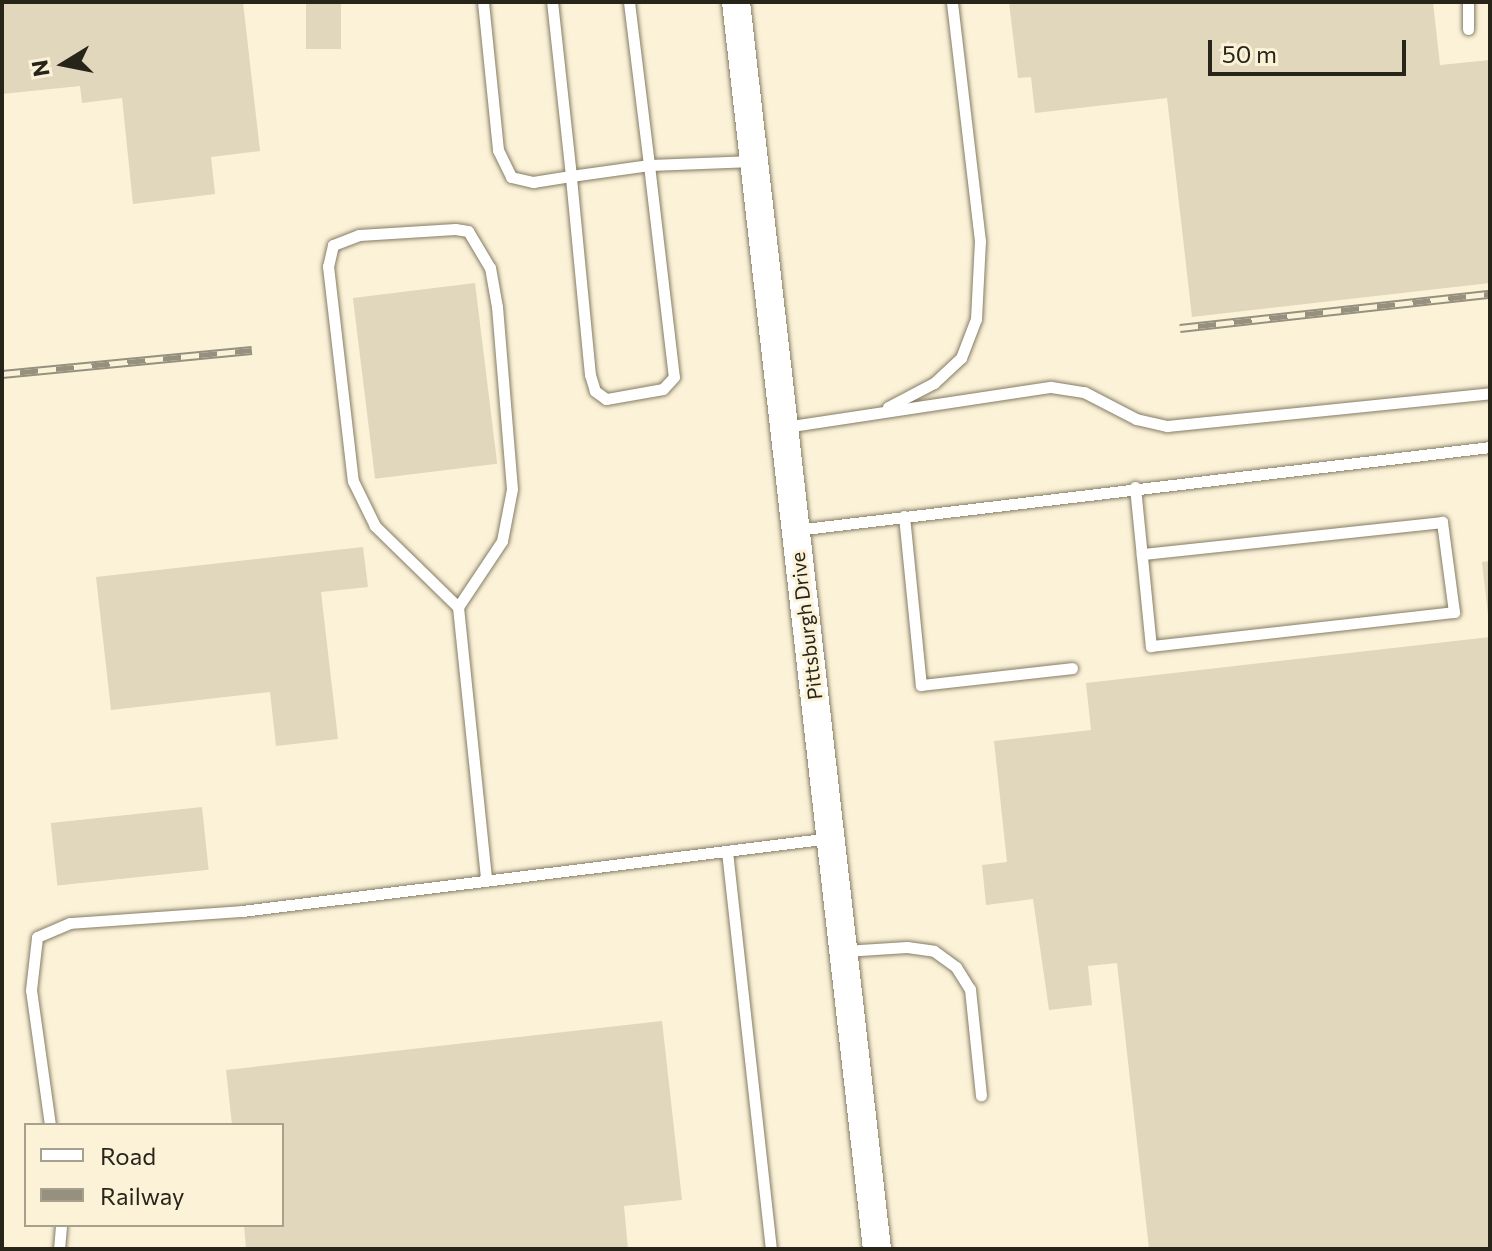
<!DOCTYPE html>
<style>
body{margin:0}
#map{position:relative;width:1492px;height:1251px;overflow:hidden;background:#fbf2d8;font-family:Commissioner,sans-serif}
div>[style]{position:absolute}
.building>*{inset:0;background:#e0d7bd;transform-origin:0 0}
.roads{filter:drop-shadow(0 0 2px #847c64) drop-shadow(0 0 2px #847c64)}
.service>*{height:11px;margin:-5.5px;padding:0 5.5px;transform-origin:5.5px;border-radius:5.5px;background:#fff}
.tertiary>*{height:28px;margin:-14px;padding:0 14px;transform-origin:14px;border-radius:14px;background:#fff}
.rail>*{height:9px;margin-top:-4.5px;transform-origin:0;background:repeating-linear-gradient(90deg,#fbf2d8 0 18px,#96907e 0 36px);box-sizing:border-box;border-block:2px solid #96907e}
span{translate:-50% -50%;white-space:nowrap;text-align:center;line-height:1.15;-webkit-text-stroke:6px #fbf2d8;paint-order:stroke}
.street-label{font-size:20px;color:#27241a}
.frame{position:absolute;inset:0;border:4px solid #27241a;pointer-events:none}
.legend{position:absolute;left:24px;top:1123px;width:260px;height:104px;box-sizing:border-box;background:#fbf2d8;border:2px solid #a6a08c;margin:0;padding:10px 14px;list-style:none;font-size:24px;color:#27241a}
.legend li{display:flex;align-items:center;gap:16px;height:40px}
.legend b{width:40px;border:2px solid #a6a08c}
.north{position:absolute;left:24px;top:24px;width:80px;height:80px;-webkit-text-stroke:6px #fbf2d8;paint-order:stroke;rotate:260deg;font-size:22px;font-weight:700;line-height:32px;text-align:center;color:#27241a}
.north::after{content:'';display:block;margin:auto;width:28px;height:36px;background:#27241a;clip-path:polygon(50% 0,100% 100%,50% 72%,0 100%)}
.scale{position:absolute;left:1208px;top:40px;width:198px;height:36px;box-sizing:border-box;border:4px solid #27241a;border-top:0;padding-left:10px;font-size:24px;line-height:28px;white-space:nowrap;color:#27241a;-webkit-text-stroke:6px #fbf2d8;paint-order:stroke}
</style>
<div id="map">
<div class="building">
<i style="clip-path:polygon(2px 2px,243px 2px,260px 151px,211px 157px,215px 194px,133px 204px,122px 98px,82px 103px,80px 86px,2px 94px)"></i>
<i style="left:306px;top:2px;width:35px;height:47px"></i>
<i style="clip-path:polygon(1009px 2px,1433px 2px,1440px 65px,1490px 60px,1490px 283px,1192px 317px,1167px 98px,1035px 113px,1031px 77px,1018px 78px)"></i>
<i style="left:475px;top:283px;width:182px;height:123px;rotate:83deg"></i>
<i style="clip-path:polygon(363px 547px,368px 587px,321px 592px,338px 739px,276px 746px,270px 692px,111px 710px,96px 577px)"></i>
<i style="clip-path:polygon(1490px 561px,1490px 615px,1488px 615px,1482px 562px)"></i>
<i style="clip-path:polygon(1490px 637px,1490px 1249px,1149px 1249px,1117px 963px,1088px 966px,1092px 1005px,1049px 1010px,1033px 899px,986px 905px,982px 865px,1007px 862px,994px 741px,1091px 730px,1086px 683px)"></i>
<i style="left:202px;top:807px;width:63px;height:152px;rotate:84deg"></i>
<i style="clip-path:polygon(662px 1021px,682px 1200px,624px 1206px,628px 1249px,246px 1249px,244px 1225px,282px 1225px,282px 1125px,232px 1125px,226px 1070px)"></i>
</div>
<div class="roads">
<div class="service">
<i style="left:483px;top:2px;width:149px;rotate:84.2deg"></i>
<i style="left:498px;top:150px;width:30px;rotate:64deg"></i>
<i style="left:511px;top:177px;width:23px;rotate:13deg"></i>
<i style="left:533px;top:182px;width:38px;rotate:-9deg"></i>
<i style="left:571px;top:176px;width:79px;rotate:-8deg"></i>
<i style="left:649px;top:165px;width:213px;rotate:83.3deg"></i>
<i style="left:674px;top:377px;width:16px;rotate:133deg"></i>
<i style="left:663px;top:389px;width:58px;rotate:170deg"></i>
<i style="left:606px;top:399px;width:14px;rotate:-144deg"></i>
<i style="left:595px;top:391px;width:17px;rotate:-107deg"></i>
<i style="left:590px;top:375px;width:200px;rotate:-95.5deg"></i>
<i style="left:571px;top:176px;width:175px;rotate:-96.2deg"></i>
<i style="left:629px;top:2px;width:164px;rotate:83deg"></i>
<i style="left:649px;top:165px;width:105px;rotate:-2.2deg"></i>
<i style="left:1468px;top:29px;width:27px;rotate:-90deg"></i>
<i style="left:888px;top:407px;width:52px;rotate:-27.6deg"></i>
<i style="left:934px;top:383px;width:37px;rotate:-43deg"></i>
<i style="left:961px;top:358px;width:42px;rotate:-69deg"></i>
<i style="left:976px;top:319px;width:78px;rotate:-87.1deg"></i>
<i style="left:980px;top:241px;width:241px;rotate:-96.7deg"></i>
<i style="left:785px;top:427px;width:269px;rotate:-8.6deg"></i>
<i style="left:1051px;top:387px;width:33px;rotate:9deg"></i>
<i style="left:1084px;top:392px;width:59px;rotate:27.4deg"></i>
<i style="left:1136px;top:419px;width:32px;rotate:13deg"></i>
<i style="left:1167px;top:426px;width:325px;rotate:-5.8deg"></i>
<i style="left:1135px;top:487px;width:160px;rotate:84.3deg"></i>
<i style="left:1151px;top:646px;width:305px;rotate:-6.4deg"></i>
<i style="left:1454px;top:612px;width:91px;rotate:-97.6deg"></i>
<i style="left:1442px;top:522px;width:302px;rotate:173.9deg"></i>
<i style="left:904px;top:516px;width:170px;rotate:84.3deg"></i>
<i style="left:921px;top:685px;width:152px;rotate:-6.4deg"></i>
<i style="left:796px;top:530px;width:699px;rotate:-6.82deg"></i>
<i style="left:458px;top:607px;width:79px;rotate:-56.3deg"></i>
<i style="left:502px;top:541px;width:53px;rotate:-79.1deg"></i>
<i style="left:512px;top:489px;width:183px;rotate:-94.7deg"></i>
<i style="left:497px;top:307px;width:40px;rotate:-100deg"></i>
<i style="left:490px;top:268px;width:43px;rotate:-120.7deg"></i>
<i style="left:468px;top:231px;width:13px;rotate:-171deg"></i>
<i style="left:455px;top:229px;width:96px;rotate:176.4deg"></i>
<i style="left:359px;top:235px;width:28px;rotate:159deg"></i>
<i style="left:333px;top:245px;width:22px;rotate:103deg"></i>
<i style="left:328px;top:266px;width:216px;rotate:83.4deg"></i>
<i style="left:353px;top:481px;width:50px;rotate:63.9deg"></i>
<i style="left:375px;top:526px;width:116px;rotate:44.3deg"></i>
<i style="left:458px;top:607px;width:274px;rotate:84.1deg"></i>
<i style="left:727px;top:851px;width:400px;rotate:83.7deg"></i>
<i style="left:844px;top:951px;width:63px;rotate:-3.6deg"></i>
<i style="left:907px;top:947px;width:27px;rotate:8deg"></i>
<i style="left:934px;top:951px;width:27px;rotate:36deg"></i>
<i style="left:956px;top:967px;width:26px;rotate:58deg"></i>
<i style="left:970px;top:989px;width:107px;rotate:84.1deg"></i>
<i style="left:50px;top:1125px;width:136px;rotate:-98deg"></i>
<i style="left:31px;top:990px;width:53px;rotate:-83.5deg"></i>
<i style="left:37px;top:937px;width:36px;rotate:-23deg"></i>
<i style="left:70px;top:923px;width:172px;rotate:-4deg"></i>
<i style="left:242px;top:911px;width:594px;rotate:-7.07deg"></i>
<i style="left:59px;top:1249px;width:24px;rotate:-85deg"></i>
</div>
<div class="tertiary">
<i style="left:736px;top:2px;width:1255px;rotate:83.55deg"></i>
</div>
</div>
<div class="rail">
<i style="left:1180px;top:328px;width:312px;rotate:-6.3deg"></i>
<i style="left:2px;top:374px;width:251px;rotate:-5.5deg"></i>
</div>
<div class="street-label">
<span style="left:806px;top:626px;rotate:-97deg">Pittsburgh Drive</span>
</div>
<div class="frame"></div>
<ul class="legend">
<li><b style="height:10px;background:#fff"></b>Road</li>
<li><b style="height:10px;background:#96907e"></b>Railway</li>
</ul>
<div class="north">N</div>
<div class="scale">50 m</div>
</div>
